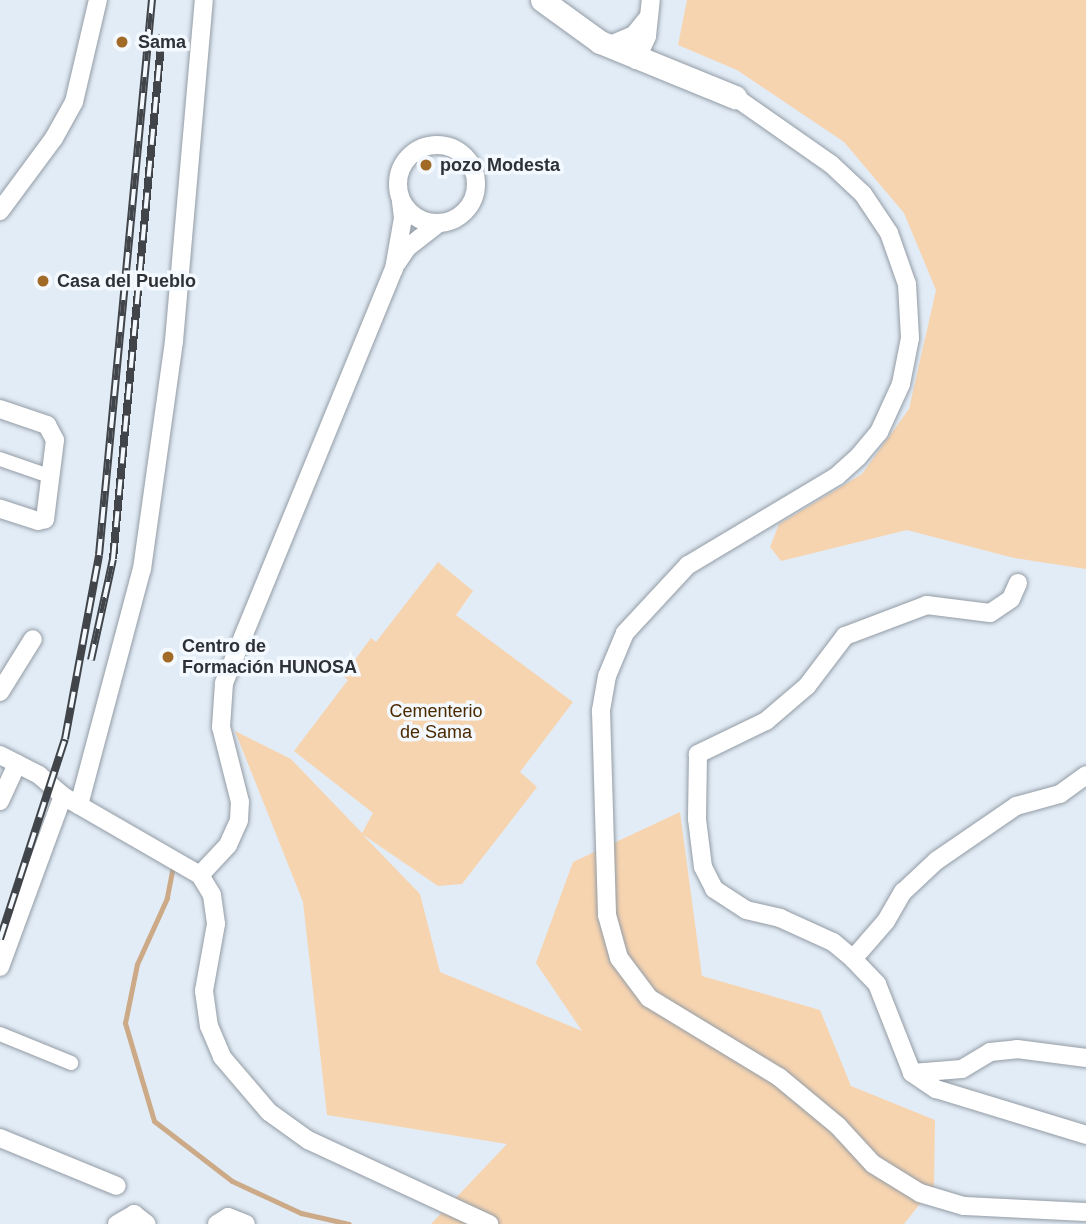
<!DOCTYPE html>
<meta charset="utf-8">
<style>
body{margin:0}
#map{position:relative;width:1086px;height:1224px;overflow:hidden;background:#e2ecf6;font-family:Arial,sans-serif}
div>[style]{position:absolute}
.green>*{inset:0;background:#f7d4b0}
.stream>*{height:5px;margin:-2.5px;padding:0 2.5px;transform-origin:2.5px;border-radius:2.5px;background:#ccaa87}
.roads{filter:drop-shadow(0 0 2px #939ca5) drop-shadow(0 0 2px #939ca5)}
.pedestrian>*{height:14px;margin:-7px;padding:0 7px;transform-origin:7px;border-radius:7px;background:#fff}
.minor>*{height:18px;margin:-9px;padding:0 9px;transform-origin:9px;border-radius:9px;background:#fff}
.minor>.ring{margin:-9px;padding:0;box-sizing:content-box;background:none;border:18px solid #fff;border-radius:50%}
.tertiary>*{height:23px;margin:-11.5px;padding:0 11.5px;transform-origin:11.5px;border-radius:11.5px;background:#fff}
.rail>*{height:8px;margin-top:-4px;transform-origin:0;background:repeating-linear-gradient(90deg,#f3f9ff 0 16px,#41454a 0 32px);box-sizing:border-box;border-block:2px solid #41454a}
.dots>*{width:19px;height:19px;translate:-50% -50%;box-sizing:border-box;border:4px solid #f3f9ff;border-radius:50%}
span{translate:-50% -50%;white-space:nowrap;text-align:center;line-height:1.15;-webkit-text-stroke:7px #f3f9ff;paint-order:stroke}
.poi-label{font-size:18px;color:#2e3135;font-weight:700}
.left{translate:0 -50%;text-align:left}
.park-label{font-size:18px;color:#4c2a00}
</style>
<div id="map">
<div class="green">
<i style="clip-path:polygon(687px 0,1086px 0,1086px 569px,1014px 558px,907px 530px,781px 561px,770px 547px,779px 524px,862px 474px,909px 409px,936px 290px,904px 213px,844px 142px,737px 70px,678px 45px)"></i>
<i style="clip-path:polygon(438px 562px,473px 591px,456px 615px,573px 702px,520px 772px,537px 787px,462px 884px,438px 886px,362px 834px,420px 894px,440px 972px,582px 1031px,536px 963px,573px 862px,680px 812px,702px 976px,820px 1010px,851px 1086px,935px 1120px,934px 1186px,904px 1224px,431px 1224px,507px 1144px,327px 1115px,303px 902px,235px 731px,291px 759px,362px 833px,373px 813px,294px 751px,348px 680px,343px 676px,371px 638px,376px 642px)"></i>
</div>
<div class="stream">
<i style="left:173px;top:866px;width:33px;rotate:101deg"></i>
<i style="left:167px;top:898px;width:72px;rotate:114.4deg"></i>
<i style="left:137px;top:964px;width:60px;rotate:101.5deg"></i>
<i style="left:125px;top:1023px;width:102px;rotate:73.5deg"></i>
<i style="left:154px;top:1121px;width:98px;rotate:37.6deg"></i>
<i style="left:232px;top:1181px;width:76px;rotate:24.9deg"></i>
<i style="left:301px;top:1213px;width:49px;rotate:12.9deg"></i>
</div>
<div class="roads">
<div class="pedestrian">
<i style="left:0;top:459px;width:55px;rotate:19.1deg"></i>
<i style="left:0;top:1034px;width:77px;rotate:22.2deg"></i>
</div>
<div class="minor">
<i style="left:608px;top:46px;width:28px;rotate:-23deg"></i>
<i style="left:634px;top:35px;width:21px;rotate:-51deg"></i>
<i style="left:636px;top:60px;width:26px;rotate:-65deg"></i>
<i style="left:647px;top:36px;width:36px;rotate:-84deg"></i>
<i style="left:735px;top:97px;width:118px;rotate:35deg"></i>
<i style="left:832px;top:165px;width:42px;rotate:43.1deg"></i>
<i style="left:863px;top:194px;width:47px;rotate:56.3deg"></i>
<i style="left:889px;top:233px;width:54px;rotate:70.6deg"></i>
<i style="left:907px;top:284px;width:54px;rotate:86.8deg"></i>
<i style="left:910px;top:338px;width:47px;rotate:101.1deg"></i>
<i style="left:901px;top:384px;width:53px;rotate:114.6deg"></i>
<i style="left:879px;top:432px;width:33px;rotate:130deg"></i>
<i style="left:858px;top:457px;width:28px;rotate:138deg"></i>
<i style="left:837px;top:476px;width:174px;rotate:149.1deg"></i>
<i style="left:688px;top:565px;width:93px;rotate:132.8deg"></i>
<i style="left:625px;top:633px;width:47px;rotate:112.7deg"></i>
<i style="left:607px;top:676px;width:36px;rotate:100deg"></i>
<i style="left:601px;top:711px;width:204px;rotate:88.3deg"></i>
<i style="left:607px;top:915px;width:45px;rotate:74.4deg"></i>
<i style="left:619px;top:958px;width:50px;rotate:53.1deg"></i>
<i style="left:649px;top:998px;width:152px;rotate:31.3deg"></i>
<i style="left:779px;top:1077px;width:77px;rotate:39.7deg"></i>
<i style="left:838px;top:1126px;width:52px;rotate:47.4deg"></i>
<i style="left:873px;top:1164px;width:55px;rotate:31.7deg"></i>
<i style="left:920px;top:1193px;width:46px;rotate:16.5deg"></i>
<i style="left:964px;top:1206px;width:122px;rotate:2.8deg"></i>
<i class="ring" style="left:398px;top:145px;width:60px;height:60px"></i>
<i style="left:0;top:211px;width:91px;rotate:-53.5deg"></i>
<i style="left:54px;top:138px;width:41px;rotate:-60.9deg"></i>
<i style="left:74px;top:102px;width:105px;rotate:-76.8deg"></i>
<i style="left:397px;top:263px;width:18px;rotate:-56deg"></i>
<i style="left:407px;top:248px;width:39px;rotate:-38deg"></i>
<i style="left:0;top:409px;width:50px;rotate:18.8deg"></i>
<i style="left:47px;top:425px;width:17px;rotate:62deg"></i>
<i style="left:55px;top:440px;width:80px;rotate:97.2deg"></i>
<i style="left:45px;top:519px;width:7px;rotate:164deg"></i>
<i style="left:38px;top:521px;width:40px;rotate:-162deg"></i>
<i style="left:1018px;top:583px;width:17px;rotate:114deg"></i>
<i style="left:1011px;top:599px;width:25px;rotate:146deg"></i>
<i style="left:990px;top:613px;width:64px;rotate:-172.8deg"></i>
<i style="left:927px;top:605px;width:88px;rotate:159.3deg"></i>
<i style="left:845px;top:636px;width:63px;rotate:127.2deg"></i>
<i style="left:807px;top:686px;width:54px;rotate:139.5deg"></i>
<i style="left:766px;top:721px;width:76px;rotate:154.1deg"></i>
<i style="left:698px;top:754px;width:65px;rotate:90.9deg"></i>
<i style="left:697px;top:819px;width:48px;rotate:82.9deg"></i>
<i style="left:703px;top:867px;width:25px;rotate:63deg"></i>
<i style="left:714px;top:889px;width:38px;rotate:33deg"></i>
<i style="left:746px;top:910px;width:35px;rotate:13deg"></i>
<i style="left:780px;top:918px;width:58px;rotate:24.4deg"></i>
<i style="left:833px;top:942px;width:26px;rotate:40deg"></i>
<i style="left:853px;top:959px;width:35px;rotate:46deg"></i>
<i style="left:877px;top:984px;width:96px;rotate:68.5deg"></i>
<i style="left:912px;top:1073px;width:29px;rotate:34deg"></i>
<i style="left:936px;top:1089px;width:157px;rotate:17deg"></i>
<i style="left:0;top:692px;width:62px;rotate:-58.1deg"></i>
<i style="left:0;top:755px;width:44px;rotate:27.1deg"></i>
<i style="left:39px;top:775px;width:32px;rotate:41deg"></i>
<i style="left:63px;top:796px;width:158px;rotate:30deg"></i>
<i style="left:200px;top:875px;width:23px;rotate:59deg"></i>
<i style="left:212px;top:895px;width:29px;rotate:82deg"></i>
<i style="left:216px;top:924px;width:68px;rotate:100.2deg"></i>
<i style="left:204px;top:991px;width:35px;rotate:82deg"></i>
<i style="left:209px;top:1026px;width:34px;rotate:67deg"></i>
<i style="left:222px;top:1057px;width:72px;rotate:49.5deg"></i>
<i style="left:269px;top:1112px;width:48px;rotate:35.7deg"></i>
<i style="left:308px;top:1140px;width:200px;rotate:24.9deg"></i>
<i style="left:0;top:801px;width:41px;rotate:-65.3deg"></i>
<i style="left:79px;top:805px;width:244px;rotate:-75.1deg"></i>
<i style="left:142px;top:569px;width:230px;rotate:-82deg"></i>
<i style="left:174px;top:341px;width:342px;rotate:-85deg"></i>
<i style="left:200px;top:875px;width:41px;rotate:-47deg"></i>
<i style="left:228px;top:845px;width:27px;rotate:-66deg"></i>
<i style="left:239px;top:820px;width:18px;rotate:-87deg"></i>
<i style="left:240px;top:802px;width:77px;rotate:-104.2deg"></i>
<i style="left:221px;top:727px;width:44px;rotate:-86.1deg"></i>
<i style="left:224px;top:683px;width:448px;rotate:-67.7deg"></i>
<i style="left:394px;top:269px;width:52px;rotate:-80deg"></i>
<i style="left:403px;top:218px;width:17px;rotate:-97deg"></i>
<i style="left:853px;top:959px;width:50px;rotate:-49deg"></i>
<i style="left:886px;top:921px;width:34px;rotate:-60deg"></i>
<i style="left:903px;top:892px;width:45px;rotate:-43.2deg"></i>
<i style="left:936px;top:861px;width:97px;rotate:-34.5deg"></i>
<i style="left:1016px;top:806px;width:46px;rotate:-15.3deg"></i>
<i style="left:1060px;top:794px;width:32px;rotate:-36deg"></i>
<i style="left:0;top:967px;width:182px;rotate:-69.8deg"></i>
<i style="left:912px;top:1073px;width:50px;rotate:-4.6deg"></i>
<i style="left:962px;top:1069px;width:33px;rotate:-31deg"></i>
<i style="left:990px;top:1052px;width:27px;rotate:-6deg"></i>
<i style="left:1017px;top:1049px;width:70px;rotate:7.4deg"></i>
<i style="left:0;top:1138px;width:126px;rotate:22.3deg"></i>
<i style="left:117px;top:1224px;width:20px;rotate:-30deg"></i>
<i style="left:134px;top:1214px;width:16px;rotate:38deg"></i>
<i style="left:217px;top:1224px;width:13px;rotate:-32deg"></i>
<i style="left:228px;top:1217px;width:19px;rotate:21deg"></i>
</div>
<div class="tertiary">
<i style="left:542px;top:0;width:72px;rotate:35.9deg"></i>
<i style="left:600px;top:42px;width:146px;rotate:22.2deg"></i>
</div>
</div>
<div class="rail">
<i style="left:91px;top:660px;width:103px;rotate:-77.7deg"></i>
<i style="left:113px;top:559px;width:527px;rotate:-84.67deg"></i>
<i style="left:0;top:939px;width:210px;rotate:-72deg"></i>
<i style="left:65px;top:739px;width:187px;rotate:-79.5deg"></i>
<i style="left:99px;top:555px;width:558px;rotate:-84.55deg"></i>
</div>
<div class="dots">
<i style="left:122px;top:42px;background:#a26a27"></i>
<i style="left:426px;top:165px;background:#a26a27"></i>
<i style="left:43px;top:281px;background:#a26a27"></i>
<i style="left:168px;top:657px;background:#a26a27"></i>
</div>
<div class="poi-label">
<span class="left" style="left:138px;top:42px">Sama</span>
<span class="left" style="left:440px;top:165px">pozo Modesta</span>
<span class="left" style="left:57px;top:281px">Casa del Pueblo</span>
<span class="left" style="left:182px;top:657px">Centro de<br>Formación HUNOSA</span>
</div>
<div class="park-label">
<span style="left:436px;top:722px">Cementerio<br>de Sama</span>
</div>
</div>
